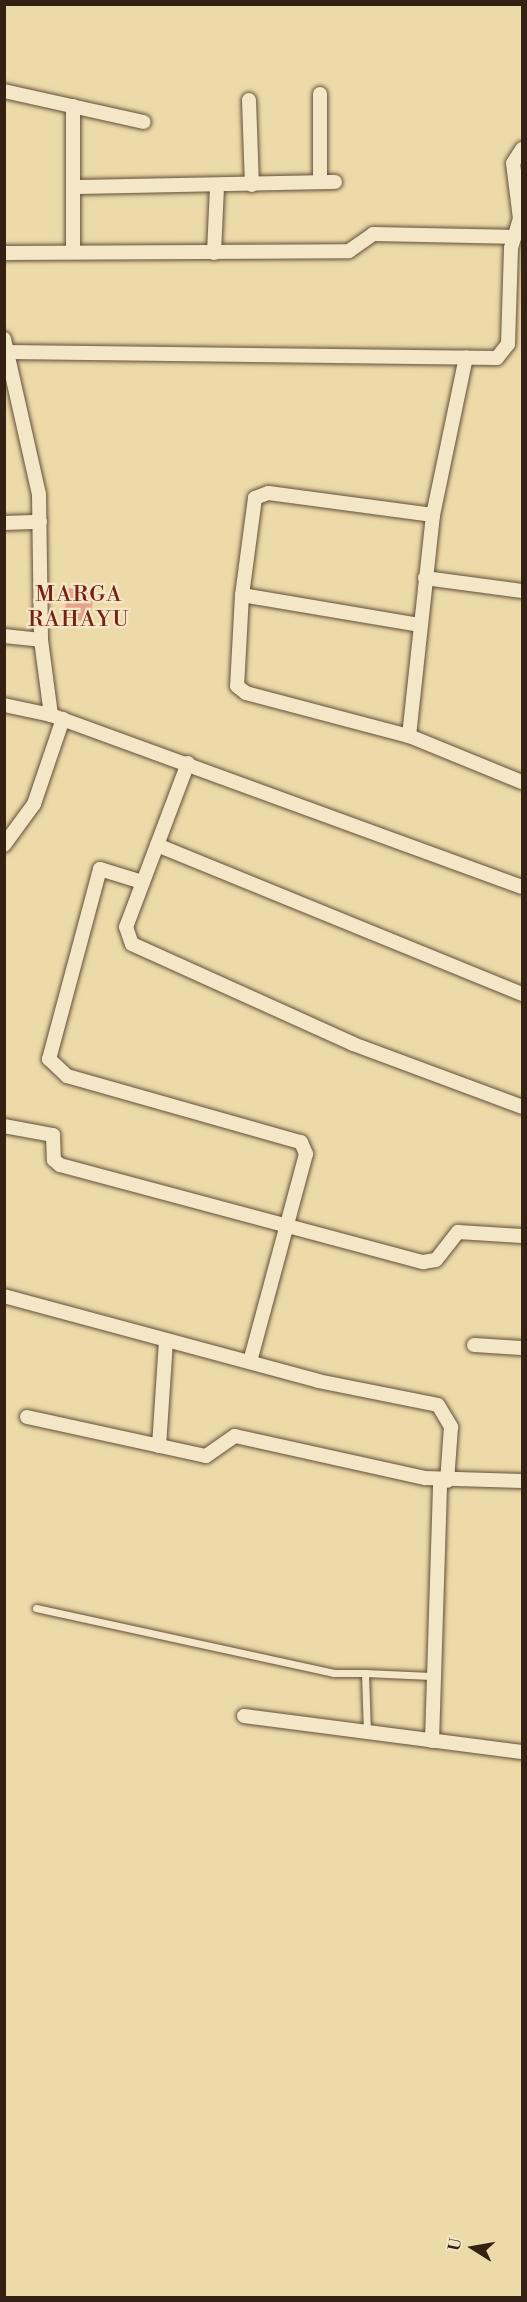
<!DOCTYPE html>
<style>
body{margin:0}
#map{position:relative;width:527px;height:2302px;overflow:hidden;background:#ecdaa9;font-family:"Libre Bodoni",serif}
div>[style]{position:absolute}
.building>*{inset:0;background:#e6a38b;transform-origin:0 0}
.roads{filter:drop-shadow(0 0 2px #634f39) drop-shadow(0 0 2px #634f39)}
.service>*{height:7px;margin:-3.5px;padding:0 3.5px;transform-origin:3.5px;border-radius:3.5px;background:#f3e7c7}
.minor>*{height:14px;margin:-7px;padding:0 7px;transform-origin:7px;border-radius:7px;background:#f3e7c7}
span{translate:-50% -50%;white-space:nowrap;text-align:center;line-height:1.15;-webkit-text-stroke:4.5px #f3e7c7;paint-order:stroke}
.quarter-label{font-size:22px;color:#7a1f14;letter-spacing:1.5px}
.frame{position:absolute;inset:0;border:6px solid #352114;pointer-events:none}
.north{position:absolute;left:443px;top:2218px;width:60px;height:60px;-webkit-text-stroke:4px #f3e7c7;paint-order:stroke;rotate:281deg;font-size:16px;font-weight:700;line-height:24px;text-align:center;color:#352114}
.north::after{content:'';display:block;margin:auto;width:21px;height:27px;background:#352114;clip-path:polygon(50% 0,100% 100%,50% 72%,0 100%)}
</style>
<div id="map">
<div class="building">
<i style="left:69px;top:588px;width:26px;height:30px;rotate:11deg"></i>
</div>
<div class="roads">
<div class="service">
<i style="left:36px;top:1608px;width:305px;rotate:12.3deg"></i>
<i style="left:334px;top:1673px;width:31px"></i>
<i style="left:365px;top:1673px;width:59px;rotate:88.1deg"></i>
<i style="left:365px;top:1673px;width:66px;rotate:2.6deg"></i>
</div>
<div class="minor">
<i style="left:4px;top:91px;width:143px;rotate:12.5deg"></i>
<i style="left:320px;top:94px;width:88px;rotate:90deg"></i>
<i style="left:249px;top:100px;width:85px;rotate:88deg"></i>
<i style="left:73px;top:106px;width:145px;rotate:90deg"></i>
<i style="left:73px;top:187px;width:262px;rotate:-1.1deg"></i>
<i style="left:4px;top:253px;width:345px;rotate:-0.3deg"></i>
<i style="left:349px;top:251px;width:29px;rotate:-35deg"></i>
<i style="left:373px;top:234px;width:141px;rotate:1.2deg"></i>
<i style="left:214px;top:253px;width:67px;rotate:-87.4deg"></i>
<i style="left:4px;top:339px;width:159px;rotate:77.3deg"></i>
<i style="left:39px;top:494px;width:146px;rotate:89.2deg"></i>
<i style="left:41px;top:640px;width:76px;rotate:82.4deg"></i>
<i style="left:51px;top:715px;width:501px;rotate:20.06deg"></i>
<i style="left:7px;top:352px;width:490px;rotate:0.7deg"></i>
<i style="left:497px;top:358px;width:18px;rotate:-52deg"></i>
<i style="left:508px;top:344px;width:96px;rotate:-88.2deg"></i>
<i style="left:511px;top:248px;width:30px;rotate:-73deg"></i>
<i style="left:520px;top:219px;width:56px;rotate:-97.1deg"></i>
<i style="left:513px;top:163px;width:17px;rotate:-57deg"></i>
<i style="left:433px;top:515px;width:166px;rotate:-172.4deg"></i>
<i style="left:268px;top:493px;width:14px;rotate:159deg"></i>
<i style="left:255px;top:498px;width:98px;rotate:97.6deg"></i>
<i style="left:242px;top:595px;width:91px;rotate:93.1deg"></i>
<i style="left:237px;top:686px;width:11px;rotate:38deg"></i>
<i style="left:246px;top:693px;width:169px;rotate:14.8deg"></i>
<i style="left:409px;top:736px;width:122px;rotate:22.2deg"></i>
<i style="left:4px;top:523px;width:36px;rotate:-2deg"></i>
<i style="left:425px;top:578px;width:98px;rotate:7.6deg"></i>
<i style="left:242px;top:595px;width:181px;rotate:9.6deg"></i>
<i style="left:4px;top:636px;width:37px;rotate:6deg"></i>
<i style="left:4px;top:705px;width:48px;rotate:12deg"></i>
<i style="left:409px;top:736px;width:222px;rotate:-83.8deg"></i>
<i style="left:433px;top:515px;width:161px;rotate:-78.2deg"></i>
<i style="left:188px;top:763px;width:175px;rotate:110.7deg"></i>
<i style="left:126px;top:927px;width:18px;rotate:71deg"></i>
<i style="left:132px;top:944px;width:243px;rotate:24.3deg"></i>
<i style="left:353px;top:1044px;width:180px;rotate:20.4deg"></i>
<i style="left:4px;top:845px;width:51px;rotate:-53.8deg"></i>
<i style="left:34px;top:804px;width:90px;rotate:-71.2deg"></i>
<i style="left:157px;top:845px;width:394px;rotate:22.2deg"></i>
<i style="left:142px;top:882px;width:44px;rotate:-162.8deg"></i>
<i style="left:100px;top:869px;width:197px;rotate:105deg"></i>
<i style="left:49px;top:1059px;width:25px;rotate:43deg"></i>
<i style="left:67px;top:1076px;width:243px;rotate:15.8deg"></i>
<i style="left:301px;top:1142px;width:13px;rotate:67deg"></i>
<i style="left:306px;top:1154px;width:215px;rotate:105.1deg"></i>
<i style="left:4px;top:1126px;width:50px;rotate:10.4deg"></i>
<i style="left:53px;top:1135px;width:25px;rotate:88deg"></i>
<i style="left:54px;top:1160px;width:8px;rotate:40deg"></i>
<i style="left:60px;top:1165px;width:376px;rotate:15deg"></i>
<i style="left:423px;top:1262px;width:13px;rotate:-9deg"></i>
<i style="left:436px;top:1260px;width:36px;rotate:-52deg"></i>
<i style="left:458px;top:1232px;width:64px;rotate:3.6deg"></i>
<i style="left:4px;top:1296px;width:325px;rotate:15.1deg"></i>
<i style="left:318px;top:1381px;width:122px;rotate:11.3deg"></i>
<i style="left:438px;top:1405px;width:26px;rotate:59deg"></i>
<i style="left:451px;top:1427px;width:54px;rotate:94.2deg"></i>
<i style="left:474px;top:1345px;width:48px;rotate:3.6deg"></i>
<i style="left:27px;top:1417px;width:183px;rotate:12.3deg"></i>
<i style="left:206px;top:1456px;width:35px;rotate:-35deg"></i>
<i style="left:235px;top:1436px;width:195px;rotate:12.5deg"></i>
<i style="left:425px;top:1478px;width:97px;rotate:1.8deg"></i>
<i style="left:159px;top:1446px;width:106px;rotate:-86.2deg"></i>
<i style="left:244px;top:1716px;width:280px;rotate:7.4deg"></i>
<i style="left:432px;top:1741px;width:261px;rotate:-88.2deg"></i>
</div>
</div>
<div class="quarter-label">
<span style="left:79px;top:607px">MARGA<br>RAHAYU</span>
</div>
<div class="frame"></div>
<div class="north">U</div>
</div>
